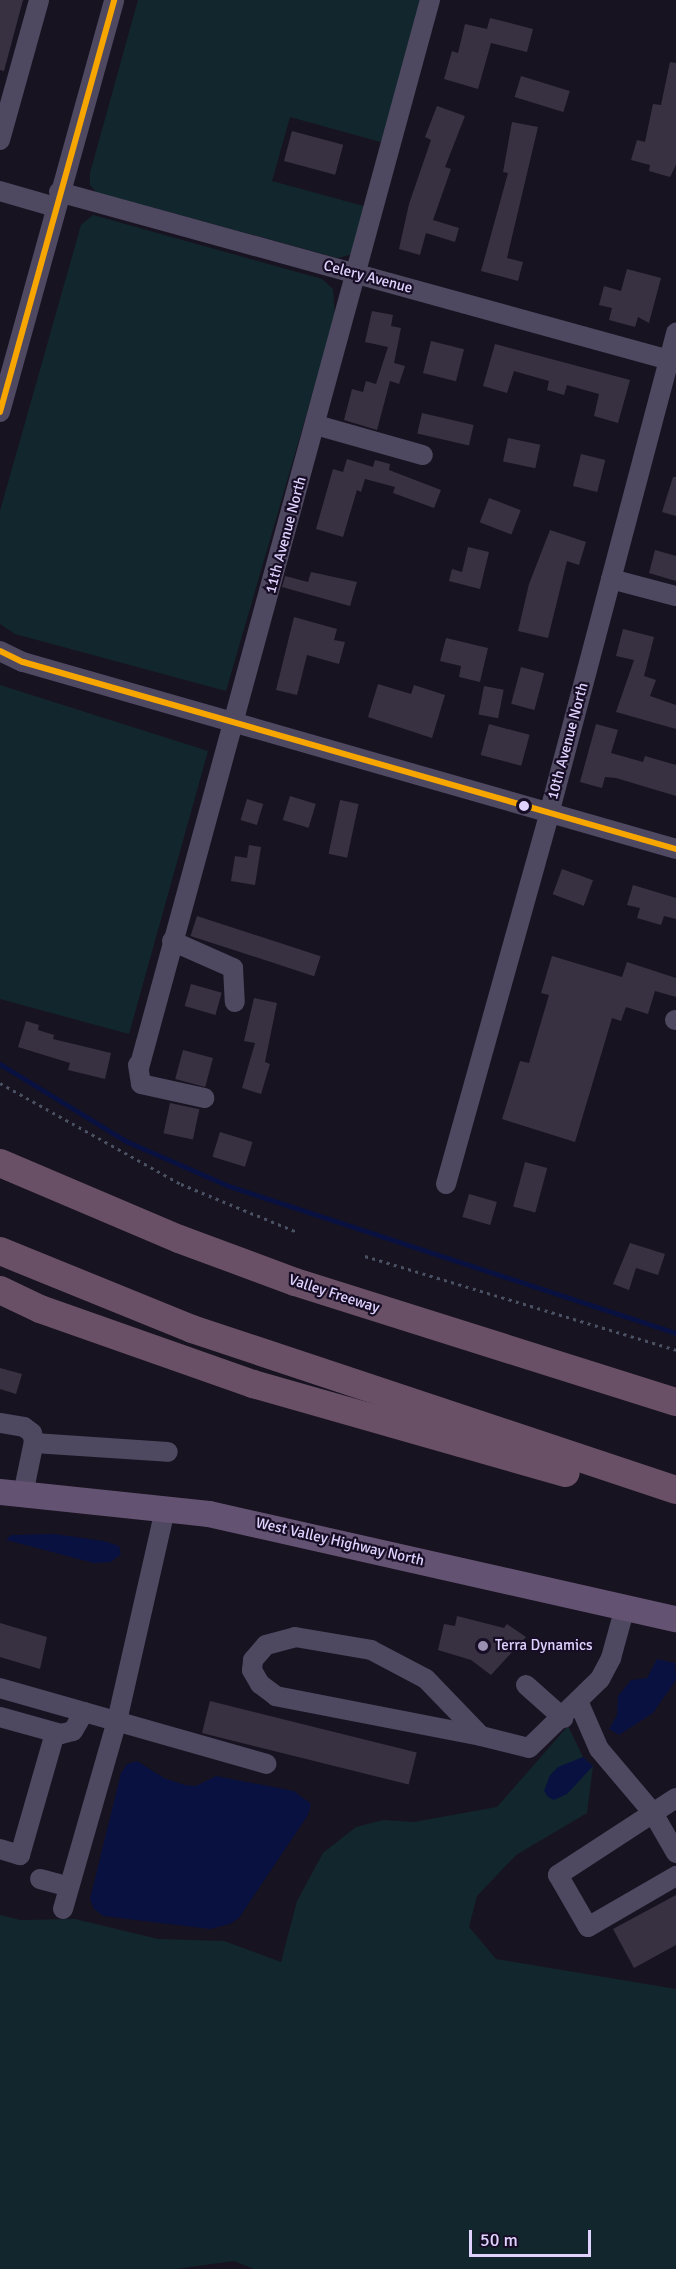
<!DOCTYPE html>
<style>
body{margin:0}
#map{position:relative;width:676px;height:2269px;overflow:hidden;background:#181320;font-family:Signika,sans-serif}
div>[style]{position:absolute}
.green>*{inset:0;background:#12272d}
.water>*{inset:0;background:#091141}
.stream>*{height:4.5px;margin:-2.25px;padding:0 2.25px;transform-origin:2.25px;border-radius:2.25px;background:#091141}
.building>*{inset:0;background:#383142;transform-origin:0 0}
.path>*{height:3px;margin-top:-1.5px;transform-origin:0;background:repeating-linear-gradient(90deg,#495162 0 3px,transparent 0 7.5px)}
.minor>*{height:20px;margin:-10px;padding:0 10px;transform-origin:10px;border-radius:10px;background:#4e4861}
.major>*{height:26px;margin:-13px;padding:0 13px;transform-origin:13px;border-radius:13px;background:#645272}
.highway>*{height:28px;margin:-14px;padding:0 14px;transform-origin:14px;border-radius:14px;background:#695066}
.bus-1>*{height:6px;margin:-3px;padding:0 3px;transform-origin:3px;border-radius:3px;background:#f7a600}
.dots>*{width:16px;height:16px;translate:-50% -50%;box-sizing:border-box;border:3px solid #170e25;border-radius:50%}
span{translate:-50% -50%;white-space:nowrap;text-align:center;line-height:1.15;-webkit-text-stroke:4.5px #170e25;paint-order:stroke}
.street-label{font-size:15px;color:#e0d2ff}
.poi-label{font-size:15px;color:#e0d2ff}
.left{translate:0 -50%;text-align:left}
.scale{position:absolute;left:469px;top:2230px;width:122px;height:27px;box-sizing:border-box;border:3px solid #e0d2ff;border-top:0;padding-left:8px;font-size:18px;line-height:21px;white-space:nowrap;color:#e0d2ff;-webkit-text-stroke:4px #170e25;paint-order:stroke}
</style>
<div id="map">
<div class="green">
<i style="clip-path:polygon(138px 0,422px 0,384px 143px,290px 117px,272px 181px,367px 207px,353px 254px,338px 258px,96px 192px,90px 185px,90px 173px)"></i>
<i style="clip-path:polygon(93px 215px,322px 279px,333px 289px,335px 316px,226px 691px,15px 634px,0 624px,0 511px,81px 225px)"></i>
<i style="clip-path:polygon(0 685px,208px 751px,129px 1034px,0 999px)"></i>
<i style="clip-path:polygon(568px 1726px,583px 1757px,593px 1766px,587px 1813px,516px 1855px,477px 1896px,469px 1927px,496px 1959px,676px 1989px,676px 2269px,254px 2269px,234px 2261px,175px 2269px,0 2269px,0 1915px,20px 1920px,75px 1919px,158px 1939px,224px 1941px,281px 1962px,297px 1901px,323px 1853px,356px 1827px,383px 1820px,414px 1822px,497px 1807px)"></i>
</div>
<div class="water">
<i style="clip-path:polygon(54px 1534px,104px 1541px,119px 1546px,121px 1554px,111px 1562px,94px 1563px,6px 1540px,11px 1535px)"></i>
<i style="clip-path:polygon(657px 1659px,675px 1663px,676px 1680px,653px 1713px,619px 1735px,609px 1729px,617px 1715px,618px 1696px,631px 1680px,647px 1678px)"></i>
<i style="clip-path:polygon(583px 1757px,593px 1766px,567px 1794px,554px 1800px,548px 1797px,544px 1791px,550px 1775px,558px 1767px)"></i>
<i style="clip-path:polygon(137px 1761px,164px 1778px,185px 1785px,196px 1786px,216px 1776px,294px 1791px,311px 1804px,308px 1815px,239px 1918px,230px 1924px,210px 1929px,103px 1916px,94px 1909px,90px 1899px,121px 1773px,127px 1764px)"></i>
</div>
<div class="stream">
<i style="left:0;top:1064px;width:148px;rotate:31.4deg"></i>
<i style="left:126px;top:1141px;width:112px;rotate:23.6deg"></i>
<i style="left:229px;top:1186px;width:471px;rotate:18.2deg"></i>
</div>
<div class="building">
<i style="clip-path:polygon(0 0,23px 0,4px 71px,0 70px)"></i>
<i style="clip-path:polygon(490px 18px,533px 29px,527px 52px,491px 43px,478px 89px,444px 79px,452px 51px,458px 53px,465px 24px,487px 29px)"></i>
<i style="clip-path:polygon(670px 62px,676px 63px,676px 165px,670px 177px,649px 171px,650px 165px,631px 160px,637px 140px,645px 142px,653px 104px,661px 105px)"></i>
<i style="left:521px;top:76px;width:51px;height:22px;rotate:17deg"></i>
<i style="clip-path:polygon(437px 106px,465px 116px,445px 167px,451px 169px,433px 220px,459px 228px,455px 242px,426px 233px,420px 255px,399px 249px,409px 204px,431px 140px,425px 137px)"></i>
<i style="clip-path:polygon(512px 122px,538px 127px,507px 258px,523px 262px,518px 281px,481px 271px,508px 173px,503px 172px)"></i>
<i style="left:292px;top:131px;width:53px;height:31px;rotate:15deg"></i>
<i style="clip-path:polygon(627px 269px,661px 278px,649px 323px,638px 317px,635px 327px,609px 320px,612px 308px,599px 305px,604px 286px,621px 291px)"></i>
<i style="clip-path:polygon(372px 311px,393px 315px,391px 326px,401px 328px,394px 363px,405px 366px,399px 384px,390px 381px,377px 430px,344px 420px,352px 389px,363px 392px,366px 381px,376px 384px,388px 347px,365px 342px)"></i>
<i style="left:431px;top:341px;width:34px;height:33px;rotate:14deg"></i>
<i style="clip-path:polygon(495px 344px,630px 380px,618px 423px,594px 416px,599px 394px,567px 385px,564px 395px,547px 390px,549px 381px,514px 371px,507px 393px,483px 386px)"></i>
<i style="left:422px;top:413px;width:53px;height:21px;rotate:13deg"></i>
<i style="left:508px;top:438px;width:33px;height:24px;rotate:12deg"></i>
<i style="left:581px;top:454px;width:25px;height:33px;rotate:14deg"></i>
<i style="clip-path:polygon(347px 459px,373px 467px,375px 460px,390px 464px,389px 470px,441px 490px,434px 508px,393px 493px,395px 487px,365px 479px,361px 492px,357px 490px,343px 537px,316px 529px,333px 469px,343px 472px)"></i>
<i style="clip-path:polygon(673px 477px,676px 477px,676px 516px,662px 512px)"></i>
<i style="left:489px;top:498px;width:34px;height:26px;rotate:21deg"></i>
<i style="clip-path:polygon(550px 530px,586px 542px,579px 565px,567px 561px,548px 638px,518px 631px,529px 584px)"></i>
<i style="clip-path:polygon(468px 547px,489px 552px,480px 589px,449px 581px,452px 569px,462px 572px)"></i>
<i style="clip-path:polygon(655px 550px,676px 556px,676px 581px,649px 573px)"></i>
<i style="clip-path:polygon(311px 572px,357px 582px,350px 606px,282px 587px,285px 576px,308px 582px)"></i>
<i style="clip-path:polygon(294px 617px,337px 629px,334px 640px,345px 642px,339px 664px,307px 655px,297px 695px,276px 690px)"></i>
<i style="clip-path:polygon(623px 629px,654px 637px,644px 676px,656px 680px,650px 696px,676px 705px,676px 729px,616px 712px,634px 660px,616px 656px)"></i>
<i style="clip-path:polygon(446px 638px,488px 648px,480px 682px,459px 677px,461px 666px,440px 661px)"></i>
<i style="left:521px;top:667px;width:24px;height:38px;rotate:15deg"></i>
<i style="clip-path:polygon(378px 684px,411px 694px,414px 685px,445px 695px,432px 738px,368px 717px)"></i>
<i style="left:484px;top:686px;width:20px;height:29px;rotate:11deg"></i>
<i style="left:489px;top:724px;width:42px;height:32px;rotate:15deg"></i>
<i style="clip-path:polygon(596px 724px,618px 730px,611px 753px,643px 762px,645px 756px,676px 765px,676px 796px,616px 778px,605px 777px,602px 788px,580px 782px)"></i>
<i style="left:290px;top:796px;width:27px;height:25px;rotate:17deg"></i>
<i style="left:247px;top:799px;width:17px;height:22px;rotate:17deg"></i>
<i style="left:340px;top:800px;width:19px;height:55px;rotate:12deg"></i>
<i style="clip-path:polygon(249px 845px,261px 847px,255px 885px,231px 881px,235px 856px,247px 858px)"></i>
<i style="left:562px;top:869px;width:33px;height:27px;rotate:20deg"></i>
<i style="clip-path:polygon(633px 885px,676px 898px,676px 919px,664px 916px,661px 925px,637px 918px,640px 908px,627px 905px)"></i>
<i style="left:197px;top:916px;width:130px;height:21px;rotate:18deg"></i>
<i style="clip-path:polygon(552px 956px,622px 977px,627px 962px,676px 978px,676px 997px,655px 991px,648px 1014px,626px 1007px,621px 1021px,612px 1018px,575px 1142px,502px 1119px,520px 1061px,529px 1063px,549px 995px,541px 993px)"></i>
<i style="left:191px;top:984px;width:32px;height:23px;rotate:16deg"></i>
<i style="clip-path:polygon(254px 998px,277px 1003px,265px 1062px,270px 1064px,261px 1094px,242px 1088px,255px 1043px,244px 1041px)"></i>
<i style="clip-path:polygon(26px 1021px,39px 1025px,38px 1030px,54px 1035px,53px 1039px,111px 1053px,105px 1079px,68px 1070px,70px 1063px,18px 1047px)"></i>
<i style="left:183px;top:1050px;width:31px;height:30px;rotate:15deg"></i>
<i style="left:170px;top:1103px;width:30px;height:31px;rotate:12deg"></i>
<i style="left:220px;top:1132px;width:34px;height:26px;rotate:17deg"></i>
<i style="left:525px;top:1162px;width:23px;height:46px;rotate:15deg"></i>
<i style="left:469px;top:1194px;width:29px;height:24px;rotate:16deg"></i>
<i style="clip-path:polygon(630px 1243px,665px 1254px,658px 1275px,636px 1268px,629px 1290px,613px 1284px)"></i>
<i style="clip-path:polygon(0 1368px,22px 1374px,16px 1394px,0 1389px)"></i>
<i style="clip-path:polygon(457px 1616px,504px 1628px,507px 1624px,526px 1637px,491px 1675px,471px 1660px,438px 1650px,444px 1624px,455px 1626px)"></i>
<i style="clip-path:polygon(0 1623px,47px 1637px,40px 1669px,0 1657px)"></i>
<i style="left:210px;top:1701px;width:213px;height:33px;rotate:14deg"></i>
<i style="clip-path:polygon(676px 1895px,676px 1945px,634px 1968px,613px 1929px)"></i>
</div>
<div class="path">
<i style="left:0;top:1083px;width:207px;rotate:29.2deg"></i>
<i style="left:181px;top:1184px;width:126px;rotate:22.5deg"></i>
<i style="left:365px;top:1256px;width:325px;rotate:16.8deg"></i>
</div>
<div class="minor">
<i style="left:0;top:140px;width:145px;rotate:-74.4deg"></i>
<i style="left:0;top:191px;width:57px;rotate:16.2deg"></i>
<i style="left:59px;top:192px;width:640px;rotate:15.4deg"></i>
<i style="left:0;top:412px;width:427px;rotate:-74.5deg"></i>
<i style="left:316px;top:425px;width:111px;rotate:15.7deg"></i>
<i style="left:611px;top:579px;width:67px;rotate:14.7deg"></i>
<i style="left:0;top:651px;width:25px;rotate:26deg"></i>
<i style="left:23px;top:662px;width:679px;rotate:15.98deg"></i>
<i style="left:172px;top:941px;width:67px;rotate:23.9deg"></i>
<i style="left:233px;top:968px;width:34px;rotate:87deg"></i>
<i style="left:675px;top:1020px;width:1px"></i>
<i style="left:138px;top:1065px;width:19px;rotate:81deg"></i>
<i style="left:141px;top:1084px;width:65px;rotate:12.5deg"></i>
<i style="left:139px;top:1068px;width:1107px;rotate:-74.76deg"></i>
<i style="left:446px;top:1184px;width:384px;rotate:-74.4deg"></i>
<i style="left:549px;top:814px;width:498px;rotate:-75.2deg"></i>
<i style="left:0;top:1423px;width:24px;rotate:9deg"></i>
<i style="left:24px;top:1427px;width:10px;rotate:37deg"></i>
<i style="left:32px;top:1433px;width:8px;rotate:76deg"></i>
<i style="left:34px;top:1441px;width:54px;rotate:101.7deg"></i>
<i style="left:34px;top:1443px;width:134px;rotate:3.8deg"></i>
<i style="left:526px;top:1685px;width:50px;rotate:41.7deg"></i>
<i style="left:0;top:1688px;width:277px;rotate:15.9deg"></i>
<i style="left:578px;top:1701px;width:52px;rotate:66.4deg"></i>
<i style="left:599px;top:1749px;width:84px;rotate:49.8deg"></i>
<i style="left:653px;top:1813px;width:46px;rotate:60.1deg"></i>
<i style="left:0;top:1717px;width:63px;rotate:15.6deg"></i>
<i style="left:61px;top:1734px;width:12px;rotate:-14deg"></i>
<i style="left:73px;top:1731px;width:22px;rotate:-60deg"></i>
<i style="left:481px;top:1736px;width:209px;rotate:-169deg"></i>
<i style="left:276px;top:1696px;width:20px;rotate:-143deg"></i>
<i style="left:260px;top:1684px;width:16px;rotate:-120deg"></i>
<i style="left:252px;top:1670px;width:10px;rotate:-84deg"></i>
<i style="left:253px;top:1660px;width:20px;rotate:-49deg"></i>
<i style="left:266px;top:1645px;width:30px;rotate:-15deg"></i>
<i style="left:295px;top:1637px;width:77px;rotate:9.7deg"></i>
<i style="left:371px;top:1650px;width:62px;rotate:27.8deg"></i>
<i style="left:426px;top:1679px;width:79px;rotate:46deg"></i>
<i style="left:481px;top:1736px;width:49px;rotate:14deg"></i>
<i style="left:529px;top:1748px;width:99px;rotate:-44.2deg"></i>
<i style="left:600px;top:1679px;width:24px;rotate:-62deg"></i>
<i style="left:611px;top:1658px;width:53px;rotate:-74.6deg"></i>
<i style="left:676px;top:1798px;width:141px;rotate:146.9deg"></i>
<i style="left:558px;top:1875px;width:60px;rotate:60deg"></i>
<i style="left:588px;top:1927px;width:102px;rotate:-30.1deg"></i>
<i style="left:0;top:1849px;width:21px;rotate:17deg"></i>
<i style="left:20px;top:1855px;width:127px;rotate:-74deg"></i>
<i style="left:40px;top:1879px;width:30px;rotate:15deg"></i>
<i style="left:63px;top:1909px;width:196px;rotate:-74deg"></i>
<i style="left:117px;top:1721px;width:217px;rotate:-77.2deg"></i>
</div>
<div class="major">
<i style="left:0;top:1492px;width:210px;rotate:6deg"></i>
<i style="left:209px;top:1514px;width:479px;rotate:12.7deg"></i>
</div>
<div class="highway">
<i style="left:0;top:1163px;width:194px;rotate:23deg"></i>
<i style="left:179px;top:1239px;width:124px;rotate:20.3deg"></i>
<i style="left:295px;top:1282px;width:399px;rotate:17.5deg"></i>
<i style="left:0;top:1251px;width:207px;rotate:22.1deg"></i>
<i style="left:192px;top:1329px;width:510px;rotate:18.4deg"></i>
<i style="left:0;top:1290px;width:44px;rotate:25.4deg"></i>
<i style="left:40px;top:1309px;width:226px;rotate:19.4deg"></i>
<i style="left:253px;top:1384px;width:325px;rotate:15.9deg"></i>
</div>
<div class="bus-1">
<i style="left:0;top:412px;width:427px;rotate:-74.5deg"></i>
<i style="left:0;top:651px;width:25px;rotate:26deg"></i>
<i style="left:23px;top:662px;width:679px;rotate:15.98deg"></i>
</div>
<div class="dots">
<i style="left:524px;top:806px;background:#e0d2ff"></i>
<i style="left:483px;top:1646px;background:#9a8fb1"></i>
</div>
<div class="street-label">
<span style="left:368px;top:277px;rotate:15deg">Celery Avenue</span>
<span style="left:286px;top:535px;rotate:-75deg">11th Avenue North</span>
<span style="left:568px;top:741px;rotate:-75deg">10th Avenue North</span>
<span style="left:334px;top:1294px;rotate:18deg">Valley Freeway</span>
<span style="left:340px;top:1542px;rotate:13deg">West Valley Highway North</span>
</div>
<div class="poi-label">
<span class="left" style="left:495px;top:1646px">Terra Dynamics</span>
</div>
<div class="scale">50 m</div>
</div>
